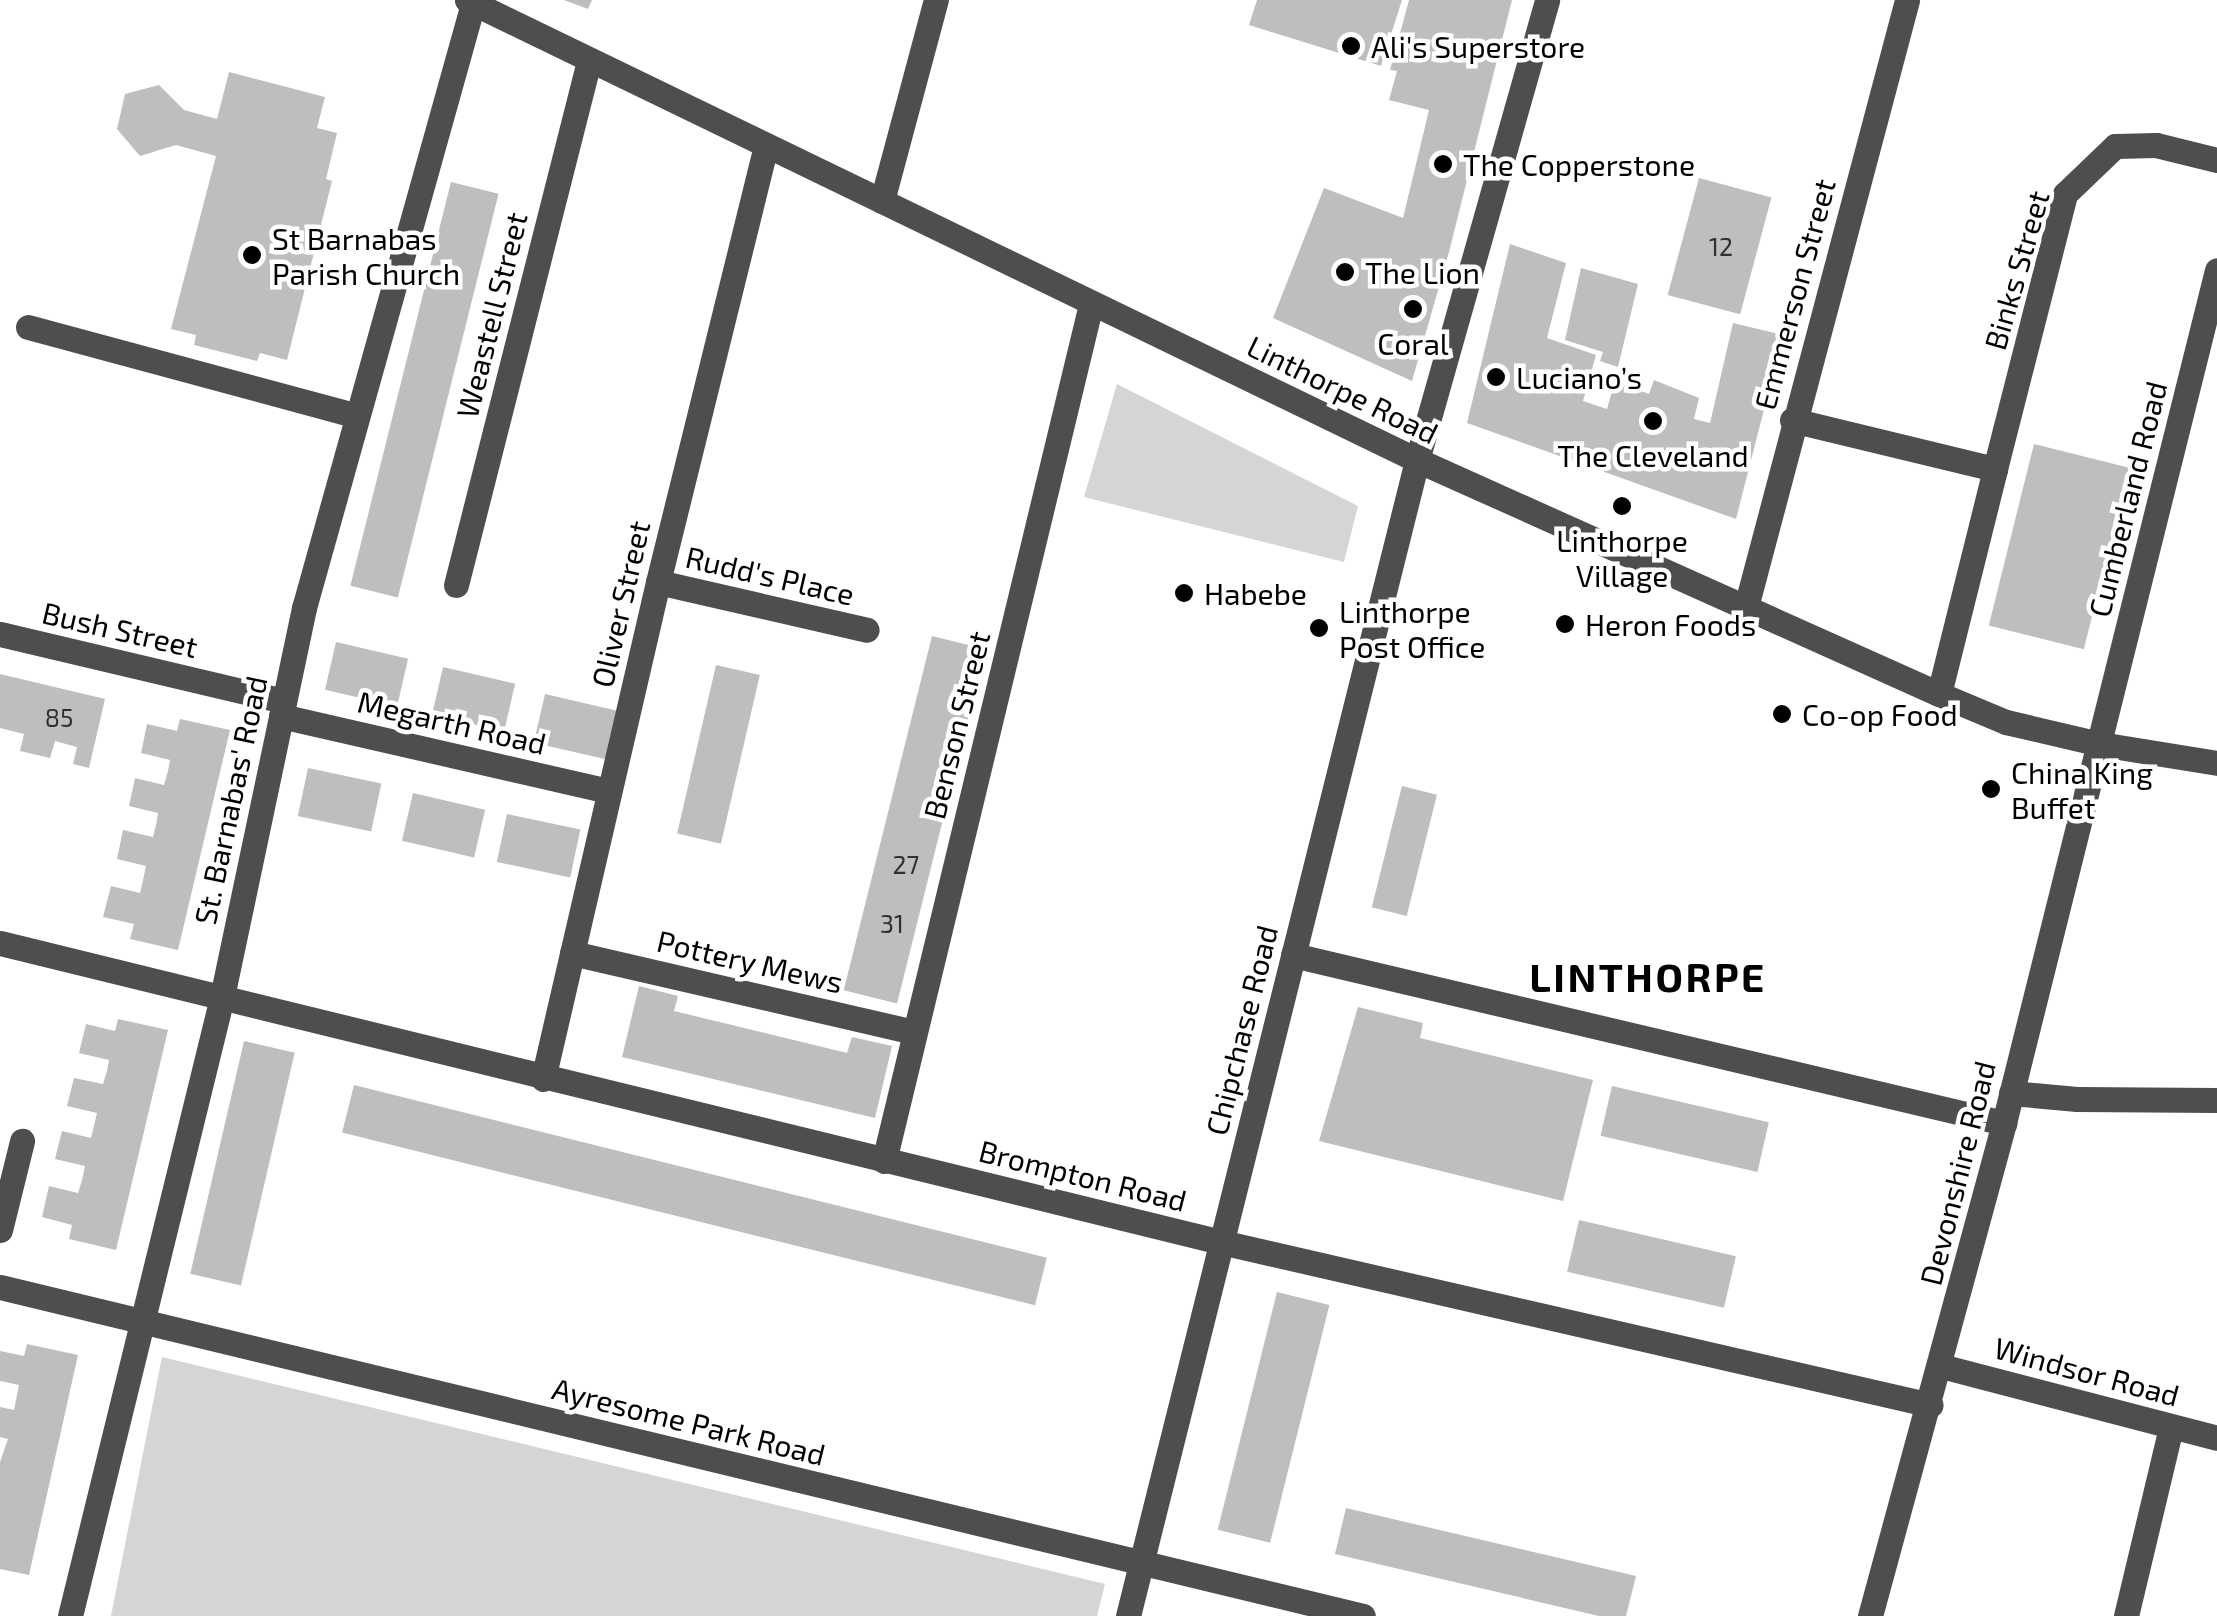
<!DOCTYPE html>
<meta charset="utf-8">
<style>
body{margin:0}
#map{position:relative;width:2217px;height:1616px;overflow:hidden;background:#fff;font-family:"Exo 2",sans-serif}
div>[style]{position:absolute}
.green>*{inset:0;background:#d5d5d5}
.building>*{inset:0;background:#bebebe;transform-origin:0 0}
.minor>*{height:25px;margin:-12.5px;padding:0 12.5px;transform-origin:12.5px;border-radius:12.5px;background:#4e4e4e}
.dots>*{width:28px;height:28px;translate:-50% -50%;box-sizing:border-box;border:5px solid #fff;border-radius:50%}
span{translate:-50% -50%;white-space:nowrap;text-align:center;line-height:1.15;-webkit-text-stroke:9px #fff;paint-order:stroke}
.number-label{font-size:25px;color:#303030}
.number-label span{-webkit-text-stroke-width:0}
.poi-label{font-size:30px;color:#000}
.left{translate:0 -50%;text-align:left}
.street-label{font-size:30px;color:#000}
.district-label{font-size:40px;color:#000;font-weight:700;letter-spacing:2.5px}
</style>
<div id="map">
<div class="green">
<i style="clip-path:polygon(1117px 384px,1358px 506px,1344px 562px,1084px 497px)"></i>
<i style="clip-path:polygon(162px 1357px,1105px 1584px,1097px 1616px,111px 1616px)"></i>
</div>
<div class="building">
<i style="clip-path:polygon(564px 0,592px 0,588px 9px)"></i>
<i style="clip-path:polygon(1257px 0,1402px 0,1381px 66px,1249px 25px)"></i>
<i style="clip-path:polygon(1409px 0,1512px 0,1449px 252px,1412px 381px,1273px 318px,1324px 188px,1403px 218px,1429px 110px,1389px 100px,1397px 71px,1390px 70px)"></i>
<i style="clip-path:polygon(229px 72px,325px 97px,317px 128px,337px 133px,326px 179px,332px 181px,287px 360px,260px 353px,257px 361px,194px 345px,196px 335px,171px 329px,216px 156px,176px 145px,140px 156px,117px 129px,125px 94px,159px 85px,184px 110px,217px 119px)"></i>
<i style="left:1699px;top:178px;width:75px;height:121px;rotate:15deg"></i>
<i style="left:451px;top:182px;width:49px;height:416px;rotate:14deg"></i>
<i style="clip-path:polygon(1510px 244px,1566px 263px,1547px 338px,1596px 355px,1583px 401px,1607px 409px,1615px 381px,1649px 394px,1654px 380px,1699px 398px,1694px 419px,1710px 423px,1733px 323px,1783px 335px,1736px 519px,1467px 423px)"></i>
<i style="clip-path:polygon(1581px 268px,1638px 284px,1618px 367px,1600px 361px,1603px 352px,1565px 340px)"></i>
<i style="left:2034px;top:444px;width:98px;height:187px;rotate:14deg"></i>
<i style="left:932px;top:636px;width:55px;height:365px;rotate:14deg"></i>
<i style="left:336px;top:642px;width:74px;height:49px;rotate:13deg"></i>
<i style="left:716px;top:665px;width:45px;height:173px;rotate:13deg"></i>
<i style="left:443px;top:667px;width:74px;height:49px;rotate:13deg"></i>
<i style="clip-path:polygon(0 674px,105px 699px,89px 768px,73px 764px,77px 747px,55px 741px,50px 758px,20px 751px,24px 734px,0 728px)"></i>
<i style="left:545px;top:694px;width:74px;height:50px;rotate:13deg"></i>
<i style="clip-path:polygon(180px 719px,230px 730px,178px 950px,130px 939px,134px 924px,103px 917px,111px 886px,140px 893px,143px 880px,146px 866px,117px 859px,123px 830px,153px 837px,156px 825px,158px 813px,129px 806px,135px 778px,164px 785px,168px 771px,170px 760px,141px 753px,147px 724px,177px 731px)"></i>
<i style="left:308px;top:768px;width:75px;height:49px;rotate:12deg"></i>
<i style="left:1402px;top:786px;width:36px;height:125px;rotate:14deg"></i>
<i style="left:413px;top:793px;width:74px;height:49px;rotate:13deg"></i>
<i style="left:507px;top:814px;width:75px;height:49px;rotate:12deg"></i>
<i style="clip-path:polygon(639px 986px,678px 996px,674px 1011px,847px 1053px,852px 1037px,892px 1046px,875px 1118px,622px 1057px)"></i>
<i style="clip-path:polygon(1358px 1007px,1423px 1023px,1420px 1038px,1593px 1080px,1563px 1201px,1319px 1141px)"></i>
<i style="clip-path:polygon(118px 1019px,168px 1030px,116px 1250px,69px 1239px,72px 1225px,42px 1217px,49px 1186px,78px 1193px,82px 1180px,85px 1166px,55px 1159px,62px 1131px,91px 1138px,97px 1113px,67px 1106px,74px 1078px,103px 1084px,107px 1071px,109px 1060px,79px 1053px,86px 1024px,115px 1031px)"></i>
<i style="left:244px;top:1041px;width:52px;height:239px;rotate:13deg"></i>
<i style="left:354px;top:1085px;width:714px;height:49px;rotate:14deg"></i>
<i style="left:1612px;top:1086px;width:161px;height:51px;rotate:13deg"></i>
<i style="left:1579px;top:1220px;width:161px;height:53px;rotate:13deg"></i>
<i style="left:1277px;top:1292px;width:54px;height:245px;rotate:14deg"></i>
<i style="clip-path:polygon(27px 1344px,78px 1355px,29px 1575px,0 1569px,0 1462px,8px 1439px,0 1437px,0 1407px,14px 1410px,19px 1385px,0 1381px,0 1351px,24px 1356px)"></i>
<i style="clip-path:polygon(1346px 1508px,1636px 1576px,1626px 1616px,1599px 1616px,1335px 1554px)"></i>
</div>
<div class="minor">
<i style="left:467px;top:0;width:1056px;rotate:25.84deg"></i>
<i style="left:1417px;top:460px;width:572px;rotate:24.15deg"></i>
<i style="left:1939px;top:694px;width:73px;rotate:22.7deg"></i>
<i style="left:2006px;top:722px;width:97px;rotate:13.2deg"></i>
<i style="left:2100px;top:744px;width:119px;rotate:9.2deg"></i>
<i style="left:882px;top:201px;width:208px;rotate:-75deg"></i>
<i style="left:28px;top:327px;width:341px;rotate:15.1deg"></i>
<i style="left:1792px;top:420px;width:209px;rotate:13.6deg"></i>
<i style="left:1995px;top:469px;width:284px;rotate:-75.7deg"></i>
<i style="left:2065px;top:194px;width:69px;rotate:-43.8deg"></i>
<i style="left:2115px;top:146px;width:41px;rotate:-1.4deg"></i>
<i style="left:2156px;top:145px;width:63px;rotate:13.8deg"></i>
<i style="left:658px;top:582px;width:214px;rotate:12.9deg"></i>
<i style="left:456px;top:585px;width:541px;rotate:-75.76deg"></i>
<i style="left:1746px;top:607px;width:628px;rotate:-75.14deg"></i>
<i style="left:0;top:634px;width:291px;rotate:13.3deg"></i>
<i style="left:1939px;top:694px;width:232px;rotate:-76deg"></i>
<i style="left:281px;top:716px;width:336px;rotate:12.9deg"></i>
<i style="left:0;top:943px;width:1257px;rotate:13.76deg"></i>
<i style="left:1221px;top:1242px;width:728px;rotate:12.93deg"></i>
<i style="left:572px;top:953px;width:351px;rotate:13deg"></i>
<i style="left:1293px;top:955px;width:731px;rotate:13.29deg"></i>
<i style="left:543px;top:1079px;width:510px;rotate:-76.97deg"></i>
<i style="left:658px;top:582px;width:448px;rotate:-76.1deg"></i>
<i style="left:2011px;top:1093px;width:66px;rotate:5.2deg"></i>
<i style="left:2077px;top:1099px;width:140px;rotate:0.4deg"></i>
<i style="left:884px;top:1161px;width:882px;rotate:-76.42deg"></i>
<i style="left:0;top:1230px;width:92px;rotate:-76.1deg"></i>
<i style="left:0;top:1287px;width:1402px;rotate:13.57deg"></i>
<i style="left:1941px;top:1366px;width:285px;rotate:14.6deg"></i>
<i style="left:70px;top:1616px;width:637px;rotate:-76.2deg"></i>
<i style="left:222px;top:997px;width:398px;rotate:-78.1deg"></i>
<i style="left:304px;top:608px;width:631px;rotate:-74.38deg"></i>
<i style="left:1128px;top:1616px;width:1192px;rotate:-75.96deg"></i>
<i style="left:1417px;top:460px;width:478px;rotate:-74.2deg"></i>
<i style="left:1870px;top:1616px;width:511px;rotate:-74.79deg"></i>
<i style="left:2004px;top:1123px;width:879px;rotate:-75.98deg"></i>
<i style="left:2126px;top:1616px;width:194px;rotate:-76.6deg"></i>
</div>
<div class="dots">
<i style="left:1351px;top:46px;background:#000"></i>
<i style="left:1443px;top:164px;background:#000"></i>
<i style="left:252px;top:255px;background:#000"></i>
<i style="left:1345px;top:272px;background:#000"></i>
<i style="left:1413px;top:309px;background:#000"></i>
<i style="left:1496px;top:377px;background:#000"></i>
<i style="left:1653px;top:421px;background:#000"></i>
<i style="left:1622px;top:506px;background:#000"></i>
<i style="left:1184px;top:593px;background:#000"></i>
<i style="left:1565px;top:624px;background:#000"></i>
<i style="left:1319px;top:628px;background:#000"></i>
<i style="left:1782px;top:714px;background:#000"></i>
<i style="left:1991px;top:789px;background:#000"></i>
</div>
<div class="number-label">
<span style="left:1721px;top:246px">12</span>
<span style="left:59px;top:717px">85</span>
<span style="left:906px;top:864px">27</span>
<span style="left:892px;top:923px">31</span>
</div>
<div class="poi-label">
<span class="left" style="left:1371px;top:46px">Ali's Superstore</span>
<span class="left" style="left:1463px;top:164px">The Copperstone</span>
<span class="left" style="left:272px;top:255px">St Barnabas<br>Parish Church</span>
<span class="left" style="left:1365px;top:272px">The Lion</span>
<span style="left:1413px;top:343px">Coral</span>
<span class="left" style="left:1516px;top:377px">Luciano’s</span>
<span style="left:1653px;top:455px">The Cleveland</span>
<span style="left:1622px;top:557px">Linthorpe<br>Village</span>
<span class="left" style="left:1204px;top:593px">Habebe</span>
<span class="left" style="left:1339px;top:628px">Linthorpe<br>Post Office</span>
<span class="left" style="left:1585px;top:624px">Heron Foods</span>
<span class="left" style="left:1802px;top:714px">Co-op Food</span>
<span class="left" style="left:2011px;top:789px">China King<br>Buffet</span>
</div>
<div class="street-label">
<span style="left:2016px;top:270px;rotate:-74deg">Binks Street</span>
<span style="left:1794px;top:294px;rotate:-75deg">Emmerson Street</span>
<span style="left:491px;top:315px;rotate:-76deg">Weastell Street</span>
<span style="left:1343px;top:389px;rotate:26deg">Linthorpe Road</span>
<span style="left:2127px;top:499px;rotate:-76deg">Cumberland Road</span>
<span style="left:770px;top:575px;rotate:13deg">Rudd's Place</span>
<span style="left:620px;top:604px;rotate:-77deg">Oliver Street</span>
<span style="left:120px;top:629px;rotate:13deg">Bush Street</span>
<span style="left:452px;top:722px;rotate:13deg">Megarth Road</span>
<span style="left:956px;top:725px;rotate:-76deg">Benson Street</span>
<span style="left:230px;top:800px;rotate:-78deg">St. Barnabas' Road</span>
<span style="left:750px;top:961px;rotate:13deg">Pottery Mews</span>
<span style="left:1241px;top:1030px;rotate:-76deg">Chipchase Road</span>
<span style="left:1957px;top:1173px;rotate:-76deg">Devonshire Road</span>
<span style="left:1083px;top:1175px;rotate:14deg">Brompton Road</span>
<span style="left:2087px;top:1371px;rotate:15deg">Windsor Road</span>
<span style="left:689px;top:1421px;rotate:14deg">Ayresome Park Road</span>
</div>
<div class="district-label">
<span style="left:1648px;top:976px">LINTHORPE</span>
</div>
</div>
